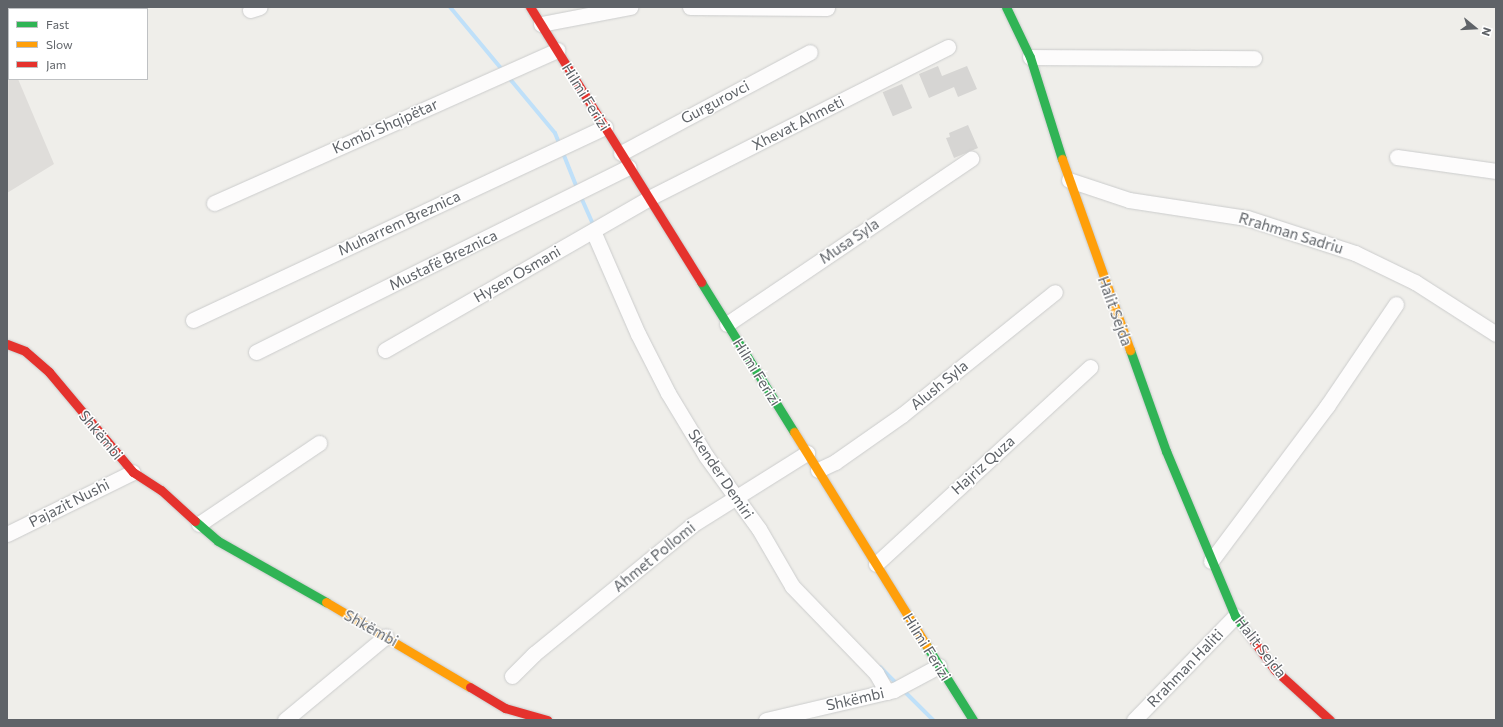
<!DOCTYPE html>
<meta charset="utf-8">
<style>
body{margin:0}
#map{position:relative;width:1503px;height:727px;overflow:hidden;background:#efeeea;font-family:Commissioner,sans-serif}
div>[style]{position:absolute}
.industrial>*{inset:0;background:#dfddda}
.stream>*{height:4px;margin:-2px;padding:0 2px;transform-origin:2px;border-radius:2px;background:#bfe0f9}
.building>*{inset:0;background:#d6d5d3;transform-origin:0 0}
.roads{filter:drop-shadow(0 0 1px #cbcccc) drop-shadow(0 0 1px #cbcccc)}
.street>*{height:15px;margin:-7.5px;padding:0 7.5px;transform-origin:7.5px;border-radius:7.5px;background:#fdfcfc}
.fast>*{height:9px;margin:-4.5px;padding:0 4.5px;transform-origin:4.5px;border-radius:4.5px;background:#30b455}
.slow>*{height:9px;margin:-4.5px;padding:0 4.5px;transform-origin:4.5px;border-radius:4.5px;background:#ff9f0a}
.jam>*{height:9px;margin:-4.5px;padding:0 4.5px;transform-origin:4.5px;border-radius:4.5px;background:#e5322d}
span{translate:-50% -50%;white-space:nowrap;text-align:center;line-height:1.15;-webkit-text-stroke:3px #fff;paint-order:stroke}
.street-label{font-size:15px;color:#5f6368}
.frame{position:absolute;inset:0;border:8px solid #5f6368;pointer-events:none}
.legend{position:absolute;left:8px;top:8px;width:140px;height:72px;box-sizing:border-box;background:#fff;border:1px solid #bfc1c3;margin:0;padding:5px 7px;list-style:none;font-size:12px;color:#5f6368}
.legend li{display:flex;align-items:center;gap:8px;height:20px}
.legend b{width:20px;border:1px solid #bfc1c3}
.north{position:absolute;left:1455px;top:8px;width:40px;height:40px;-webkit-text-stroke:3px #fff;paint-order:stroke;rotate:108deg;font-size:11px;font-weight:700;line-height:16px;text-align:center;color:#5f6368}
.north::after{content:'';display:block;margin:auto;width:14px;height:18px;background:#5f6368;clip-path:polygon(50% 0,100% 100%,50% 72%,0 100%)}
</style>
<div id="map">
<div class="industrial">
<i style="clip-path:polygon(7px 54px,9px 79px,18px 79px,54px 164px,7px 193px)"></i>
</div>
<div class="stream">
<i style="left:450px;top:7px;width:164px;rotate:50.2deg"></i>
<i style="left:555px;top:133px;width:59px;rotate:68.2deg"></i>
<i style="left:580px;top:195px;width:35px;rotate:66deg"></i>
<i style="left:880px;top:667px;width:25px;rotate:45deg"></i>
<i style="left:903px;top:690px;width:42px;rotate:45deg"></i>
</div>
<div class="building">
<i style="clip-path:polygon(938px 66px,942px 76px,967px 66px,977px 89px,958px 97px,954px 87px,929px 98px,919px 74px)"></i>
<i style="left:902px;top:84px;width:26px;height:21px;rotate:67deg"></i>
<i style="clip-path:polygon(968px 125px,978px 148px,954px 158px,946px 138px,950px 137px,949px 133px)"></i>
</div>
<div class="roads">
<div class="street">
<i style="left:690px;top:7px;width:137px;rotate:0.4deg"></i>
<i style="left:250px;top:10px;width:10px;rotate:-17deg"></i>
<i style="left:541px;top:24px;width:91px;rotate:-10.8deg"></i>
<i style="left:1030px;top:57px;width:224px;rotate:0.3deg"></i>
<i style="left:621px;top:153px;width:214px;rotate:-28.1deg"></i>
<i style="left:1397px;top:157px;width:100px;rotate:8deg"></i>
<i style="left:1069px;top:180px;width:63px;rotate:18.4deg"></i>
<i style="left:1129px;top:200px;width:119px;rotate:8.7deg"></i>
<i style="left:1247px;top:218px;width:114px;rotate:18deg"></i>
<i style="left:1355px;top:253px;width:67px;rotate:25.8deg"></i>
<i style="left:1415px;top:282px;width:96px;rotate:32.7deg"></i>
<i style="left:214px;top:203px;width:376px;rotate:-24deg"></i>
<i style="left:593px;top:231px;width:112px;rotate:66.4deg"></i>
<i style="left:638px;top:334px;width:66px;rotate:63deg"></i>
<i style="left:668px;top:393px;width:74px;rotate:58.9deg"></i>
<i style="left:706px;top:456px;width:90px;rotate:54deg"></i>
<i style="left:759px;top:529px;width:66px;rotate:59.9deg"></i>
<i style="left:792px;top:586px;width:121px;rotate:46deg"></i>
<i style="left:876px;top:673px;width:22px;rotate:60deg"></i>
<i style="left:193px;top:320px;width:455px;rotate:-25.1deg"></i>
<i style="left:727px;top:324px;width:295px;rotate:-34.1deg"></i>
<i style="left:385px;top:350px;width:305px;rotate:-29.9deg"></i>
<i style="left:649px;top:198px;width:335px;rotate:-26.8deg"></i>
<i style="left:256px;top:352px;width:416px;rotate:-26.4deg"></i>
<i style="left:818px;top:470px;width:19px;rotate:-25deg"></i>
<i style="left:835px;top:462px;width:82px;rotate:-35deg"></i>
<i style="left:902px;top:415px;width:196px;rotate:-38.8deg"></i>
<i style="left:199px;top:524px;width:145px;rotate:-34deg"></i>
<i style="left:7px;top:534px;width:140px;rotate:-26.2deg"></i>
<i style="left:1211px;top:561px;width:194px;rotate:-53.2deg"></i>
<i style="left:1327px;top:406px;width:123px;rotate:-55.9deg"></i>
<i style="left:876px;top:564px;width:291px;rotate:-42.6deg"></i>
<i style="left:512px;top:676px;width:31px;rotate:-45deg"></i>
<i style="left:534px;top:654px;width:204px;rotate:-39.2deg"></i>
<i style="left:692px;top:525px;width:136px;rotate:-32.1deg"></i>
<i style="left:285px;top:720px;width:131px;rotate:-39.7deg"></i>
<i style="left:766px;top:720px;width:131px;rotate:-13.2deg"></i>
<i style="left:894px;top:690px;width:51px;rotate:-28.1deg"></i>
<i style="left:1134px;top:720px;width:145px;rotate:-45.8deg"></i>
</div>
<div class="fast">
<i style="left:1006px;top:7px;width:55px;rotate:64.4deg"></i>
<i style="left:1030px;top:57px;width:107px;rotate:72.6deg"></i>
<i style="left:701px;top:282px;width:176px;rotate:58.2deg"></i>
<i style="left:1130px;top:350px;width:107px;rotate:70.4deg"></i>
<i style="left:1166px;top:451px;width:179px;rotate:67.3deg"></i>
<i style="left:1235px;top:616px;width:25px;rotate:53deg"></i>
<i style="left:195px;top:521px;width:30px;rotate:41deg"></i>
<i style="left:218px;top:541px;width:124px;rotate:29.5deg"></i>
<i style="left:926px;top:645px;width:89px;rotate:57.9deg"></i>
</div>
<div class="slow">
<i style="left:1062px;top:159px;width:203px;rotate:70.4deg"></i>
<i style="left:794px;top:432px;width:251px;rotate:58.2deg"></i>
<i style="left:326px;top:602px;width:167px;rotate:30.6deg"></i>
</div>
<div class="jam">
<i style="left:530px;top:7px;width:324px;rotate:58.1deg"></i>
<i style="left:7px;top:344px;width:19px;rotate:21deg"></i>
<i style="left:25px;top:351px;width:32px;rotate:41deg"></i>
<i style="left:49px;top:372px;width:131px;rotate:50deg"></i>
<i style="left:133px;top:472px;width:33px;rotate:33deg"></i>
<i style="left:161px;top:490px;width:46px;rotate:42.4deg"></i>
<i style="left:1250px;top:636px;width:42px;rotate:53.7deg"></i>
<i style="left:1275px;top:670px;width:74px;rotate:42.3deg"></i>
<i style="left:470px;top:687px;width:41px;rotate:31deg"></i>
<i style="left:505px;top:708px;width:44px;rotate:15.9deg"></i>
</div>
</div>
<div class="street-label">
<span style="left:586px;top:97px;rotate:58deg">Hilmi Ferizi</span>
<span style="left:715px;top:102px;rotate:-28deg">Gurgurovci</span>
<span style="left:798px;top:123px;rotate:-27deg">Xhevat Ahmeti</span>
<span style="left:385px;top:126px;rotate:-24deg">Kombi Shqipëtar</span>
<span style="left:399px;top:223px;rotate:-25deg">Muharrem Breznica</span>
<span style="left:1291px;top:233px;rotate:17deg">Rrahman Sadriu</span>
<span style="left:849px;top:241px;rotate:-34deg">Musa Syla</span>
<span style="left:443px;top:260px;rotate:-26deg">Mustafë Breznica</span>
<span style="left:517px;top:274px;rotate:-30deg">Hysen Osmani</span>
<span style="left:1115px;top:311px;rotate:70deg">Halit Sejda</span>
<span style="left:757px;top:372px;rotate:58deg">Hilmi Ferizi</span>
<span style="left:939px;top:385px;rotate:-39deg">Alush Syla</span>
<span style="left:101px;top:435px;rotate:50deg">Shkëmbi</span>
<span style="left:983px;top:465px;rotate:-42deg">Hajriz Quza</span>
<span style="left:721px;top:474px;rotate:56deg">Skender Demiri</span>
<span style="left:69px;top:503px;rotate:-27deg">Pajazit Nushi</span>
<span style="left:654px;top:557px;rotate:-39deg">Ahmet Pollomi</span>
<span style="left:371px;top:628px;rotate:29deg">Shkëmbi</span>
<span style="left:927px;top:647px;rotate:58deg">Hilmi Ferizi</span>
<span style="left:1261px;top:647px;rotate:52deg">Halit Sejda</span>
<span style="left:1185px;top:668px;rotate:-46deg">Rrahman Haliti</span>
<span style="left:855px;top:699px;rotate:-13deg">Shkëmbi</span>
</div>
<div class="frame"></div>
<ul class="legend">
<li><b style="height:5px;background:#30b455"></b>Fast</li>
<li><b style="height:5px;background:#ff9f0a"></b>Slow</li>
<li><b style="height:5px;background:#e5322d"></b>Jam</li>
</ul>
<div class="north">N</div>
</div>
